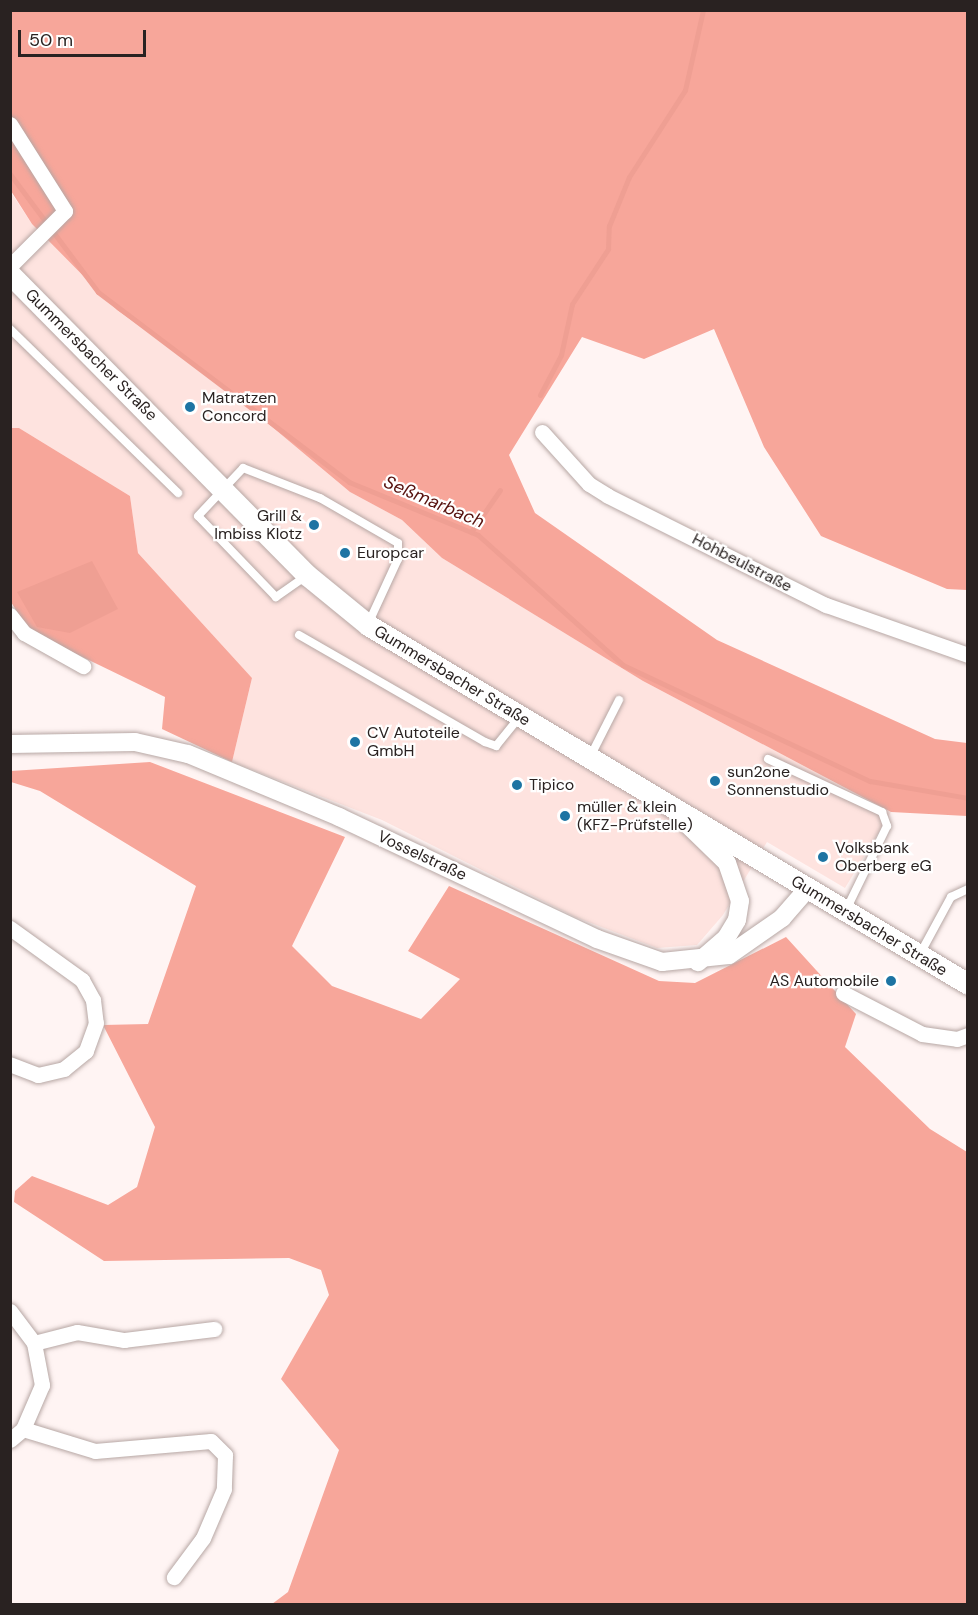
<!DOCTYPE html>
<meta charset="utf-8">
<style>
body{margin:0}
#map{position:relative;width:978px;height:1615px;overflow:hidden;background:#fff4f3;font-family:"DM Sans",sans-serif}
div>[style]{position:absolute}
.built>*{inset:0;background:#fee3df}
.forest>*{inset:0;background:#f7a69a}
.water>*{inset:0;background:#ef9f93}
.stream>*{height:5px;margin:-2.5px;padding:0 2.5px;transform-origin:2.5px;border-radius:2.5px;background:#ef9f93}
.roads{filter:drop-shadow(0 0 2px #b7a7a4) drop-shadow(0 0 2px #b7a7a4)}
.service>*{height:8px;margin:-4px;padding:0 4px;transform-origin:4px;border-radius:4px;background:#fff}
.minor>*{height:15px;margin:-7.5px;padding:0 7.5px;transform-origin:7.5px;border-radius:7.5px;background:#fff}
.tertiary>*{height:18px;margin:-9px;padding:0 9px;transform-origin:9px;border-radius:9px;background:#fff}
.secondary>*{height:21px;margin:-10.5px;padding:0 10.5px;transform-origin:10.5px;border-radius:10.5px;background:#fff}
.dots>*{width:16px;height:16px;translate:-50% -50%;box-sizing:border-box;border:3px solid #fff;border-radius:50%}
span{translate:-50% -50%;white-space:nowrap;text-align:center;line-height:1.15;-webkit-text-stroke:4.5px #fff;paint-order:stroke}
.street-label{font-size:16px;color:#292221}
.poi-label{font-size:16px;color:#292221}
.left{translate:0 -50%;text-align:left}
.right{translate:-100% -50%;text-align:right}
.water-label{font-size:18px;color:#57110d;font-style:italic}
.frame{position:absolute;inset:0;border:12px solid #292221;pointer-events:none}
.scale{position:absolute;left:18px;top:30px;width:128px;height:27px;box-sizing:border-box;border:3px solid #292221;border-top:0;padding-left:8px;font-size:18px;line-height:21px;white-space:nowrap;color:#292221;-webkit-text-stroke:4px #fff;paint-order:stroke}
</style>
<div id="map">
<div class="built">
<i style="clip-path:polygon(10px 191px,32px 224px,117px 310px,216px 380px,350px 492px,402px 520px,442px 558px,643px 681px,891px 812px,845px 888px,767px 842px,723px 915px,697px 945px,657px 948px,575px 917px,382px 820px,232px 762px,252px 678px,138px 553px,130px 496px,19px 428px,11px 428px)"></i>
</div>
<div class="forest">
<i style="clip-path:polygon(11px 11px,967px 11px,967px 590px,947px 589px,821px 536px,764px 447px,714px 329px,644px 359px,582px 337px,509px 455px,535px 513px,717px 640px,935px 739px,967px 743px,967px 816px,891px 812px,643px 681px,442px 558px,402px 520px,350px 492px,216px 380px,117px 310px,32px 224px,11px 191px)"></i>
<i style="clip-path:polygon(11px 428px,19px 428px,130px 496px,138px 553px,252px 678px,232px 762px,162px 729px,165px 697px,29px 631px,11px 602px)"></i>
<i style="clip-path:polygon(150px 762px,345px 837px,292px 946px,332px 986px,421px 1019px,460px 979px,408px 951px,449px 886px,659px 981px,695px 983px,786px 937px,856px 1014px,845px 1047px,930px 1129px,967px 1152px,967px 1604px,272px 1604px,288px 1592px,339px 1450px,281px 1379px,329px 1295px,321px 1270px,289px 1258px,104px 1261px,14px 1202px,15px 1191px,32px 1176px,108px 1205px,137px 1187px,155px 1127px,103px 1025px,148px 1024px,196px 886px,40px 791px,11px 782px,11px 771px)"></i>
</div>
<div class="water">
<i style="clip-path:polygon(92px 561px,118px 609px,70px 633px,37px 627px,17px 592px)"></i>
</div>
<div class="stream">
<i style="left:10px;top:174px;width:147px;rotate:53.3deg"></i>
<i style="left:98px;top:292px;width:315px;rotate:37.1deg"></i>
<i style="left:349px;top:482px;width:139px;rotate:22.3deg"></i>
<i style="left:478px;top:535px;width:195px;rotate:41.9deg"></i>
<i style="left:623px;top:665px;width:273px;rotate:25.2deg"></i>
<i style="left:870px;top:781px;width:99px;rotate:9.8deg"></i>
<i style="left:540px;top:395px;width:45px;rotate:-62.3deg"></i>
<i style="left:561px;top:355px;width:52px;rotate:-77.8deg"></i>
<i style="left:572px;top:304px;width:66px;rotate:-56.8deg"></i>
<i style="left:608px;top:249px;width:23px;rotate:-88deg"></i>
<i style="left:609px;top:226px;width:53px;rotate:-67.8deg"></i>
<i style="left:629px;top:177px;width:103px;rotate:-57.2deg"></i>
<i style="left:685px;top:90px;width:82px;rotate:-77.3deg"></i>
<i style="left:471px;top:532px;width:51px;rotate:-55.4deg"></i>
</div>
<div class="roads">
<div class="service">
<i style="left:10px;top:329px;width:235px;rotate:44.3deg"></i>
<i style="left:306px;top:576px;width:37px;rotate:145deg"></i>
<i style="left:276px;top:597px;width:112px;rotate:-133.9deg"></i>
<i style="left:198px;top:516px;width:66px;rotate:-46.8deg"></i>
<i style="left:243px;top:468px;width:83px;rotate:21.3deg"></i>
<i style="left:320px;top:498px;width:90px;rotate:30deg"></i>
<i style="left:398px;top:543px;width:16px;rotate:90deg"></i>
<i style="left:398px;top:559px;width:69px;rotate:114.7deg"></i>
<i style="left:299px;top:635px;width:215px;rotate:29.9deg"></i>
<i style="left:485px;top:742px;width:12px;rotate:20deg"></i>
<i style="left:496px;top:746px;width:36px;rotate:-51deg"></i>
<i style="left:590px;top:757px;width:64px;rotate:-63deg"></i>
<i style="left:768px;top:759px;width:126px;rotate:24.9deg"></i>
<i style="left:882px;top:812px;width:15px;rotate:70deg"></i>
<i style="left:887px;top:826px;width:91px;rotate:116deg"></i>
<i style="left:920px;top:954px;width:65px;rotate:-61.5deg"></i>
<i style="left:951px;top:897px;width:19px;rotate:-25deg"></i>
</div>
<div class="minor">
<i style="left:10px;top:124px;width:103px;rotate:57.7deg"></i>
<i style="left:65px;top:211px;width:78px;rotate:135deg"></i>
<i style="left:542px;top:432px;width:70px;rotate:47.9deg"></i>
<i style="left:589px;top:484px;width:22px;rotate:32deg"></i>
<i style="left:608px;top:496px;width:244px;rotate:26.6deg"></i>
<i style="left:826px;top:605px;width:151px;rotate:19.4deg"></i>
<i style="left:10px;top:615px;width:23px;rotate:52deg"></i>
<i style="left:24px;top:633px;width:68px;rotate:29.2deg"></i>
<i style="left:10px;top:928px;width:89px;rotate:35.8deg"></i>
<i style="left:82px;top:980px;width:23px;rotate:61deg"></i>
<i style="left:93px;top:1000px;width:23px;rotate:83deg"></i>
<i style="left:96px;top:1023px;width:30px;rotate:110deg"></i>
<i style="left:86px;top:1051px;width:28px;rotate:141deg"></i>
<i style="left:64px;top:1069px;width:27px;rotate:167deg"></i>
<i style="left:38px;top:1075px;width:30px;rotate:-159deg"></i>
<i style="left:843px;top:993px;width:89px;rotate:27.4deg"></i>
<i style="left:922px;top:1034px;width:35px;rotate:8deg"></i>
<i style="left:957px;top:1039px;width:12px;rotate:-20deg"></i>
<i style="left:10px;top:1311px;width:40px;rotate:53deg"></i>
<i style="left:34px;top:1343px;width:43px;rotate:79.2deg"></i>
<i style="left:42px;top:1385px;width:48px;rotate:113.4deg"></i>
<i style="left:23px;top:1429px;width:17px;rotate:140deg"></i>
<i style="left:34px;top:1343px;width:44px;rotate:-14.3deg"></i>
<i style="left:77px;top:1332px;width:48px;rotate:9.7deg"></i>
<i style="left:124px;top:1340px;width:91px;rotate:-7deg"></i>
<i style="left:23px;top:1429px;width:75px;rotate:17deg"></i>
<i style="left:95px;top:1451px;width:116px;rotate:-4.9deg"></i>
<i style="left:211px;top:1441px;width:20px;rotate:45deg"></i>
<i style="left:225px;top:1455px;width:34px;rotate:92deg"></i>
<i style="left:224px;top:1489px;width:53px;rotate:113.2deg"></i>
<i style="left:203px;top:1538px;width:49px;rotate:126.6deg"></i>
</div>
<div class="tertiary">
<i style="left:10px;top:744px;width:125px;rotate:-0.9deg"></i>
<i style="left:135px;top:742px;width:54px;rotate:12.8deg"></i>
<i style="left:188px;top:754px;width:164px;rotate:22.6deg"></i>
<i style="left:339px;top:817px;width:285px;rotate:25.3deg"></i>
<i style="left:597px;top:939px;width:69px;rotate:19.5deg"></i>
<i style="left:662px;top:962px;width:67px;rotate:-6deg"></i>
<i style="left:729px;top:955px;width:65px;rotate:-34.9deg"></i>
<i style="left:782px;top:918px;width:38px;rotate:-49deg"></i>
<i style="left:684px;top:821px;width:60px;rotate:44.3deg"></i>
<i style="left:727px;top:863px;width:40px;rotate:71.1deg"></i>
<i style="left:740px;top:901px;width:19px;rotate:99deg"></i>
<i style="left:737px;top:920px;width:21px;rotate:121deg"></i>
<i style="left:726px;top:938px;width:37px;rotate:139deg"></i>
</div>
<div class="secondary">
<i style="left:10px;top:274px;width:423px;rotate:45.4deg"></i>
<i style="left:307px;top:575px;width:79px;rotate:39.3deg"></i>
<i style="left:368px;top:625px;width:699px;rotate:30.89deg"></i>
</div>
</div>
<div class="dots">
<i style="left:190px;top:407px;background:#1d74a3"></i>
<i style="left:314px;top:525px;background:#1d74a3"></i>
<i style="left:345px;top:553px;background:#1d74a3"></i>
<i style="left:355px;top:742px;background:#1d74a3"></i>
<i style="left:715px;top:781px;background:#1d74a3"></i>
<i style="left:517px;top:785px;background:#1d74a3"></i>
<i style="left:565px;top:816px;background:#1d74a3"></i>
<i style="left:823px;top:857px;background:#1d74a3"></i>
<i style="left:891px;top:981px;background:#1d74a3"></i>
</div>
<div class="street-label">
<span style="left:91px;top:355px;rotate:45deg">Gummersbacher Straße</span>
<span style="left:742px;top:563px;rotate:27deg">Hohbeulstraße</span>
<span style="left:452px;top:676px;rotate:31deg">Gummersbacher Straße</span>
<span style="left:422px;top:856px;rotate:25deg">Vosselstraße</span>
<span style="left:869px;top:926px;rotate:31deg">Gummersbacher Straße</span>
</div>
<div class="poi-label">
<span class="left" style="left:202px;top:407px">Matratzen<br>Concord</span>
<span class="right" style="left:302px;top:525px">Grill &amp;<br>Imbiss Klotz</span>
<span class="left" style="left:357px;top:553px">Europcar</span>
<span class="left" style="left:367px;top:742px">CV Autoteile<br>GmbH</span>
<span class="left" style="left:727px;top:781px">sun2one<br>Sonnenstudio</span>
<span class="left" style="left:529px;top:785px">Tipico</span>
<span class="left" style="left:577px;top:816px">müller &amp; klein<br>(KFZ-Prüfstelle)</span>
<span class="left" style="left:835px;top:857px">Volksbank<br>Oberberg eG</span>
<span class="right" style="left:879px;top:981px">AS Automobile</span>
</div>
<div class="water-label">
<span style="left:434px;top:502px;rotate:23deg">Seßmarbach</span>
</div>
<div class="frame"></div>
<div class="scale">50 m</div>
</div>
